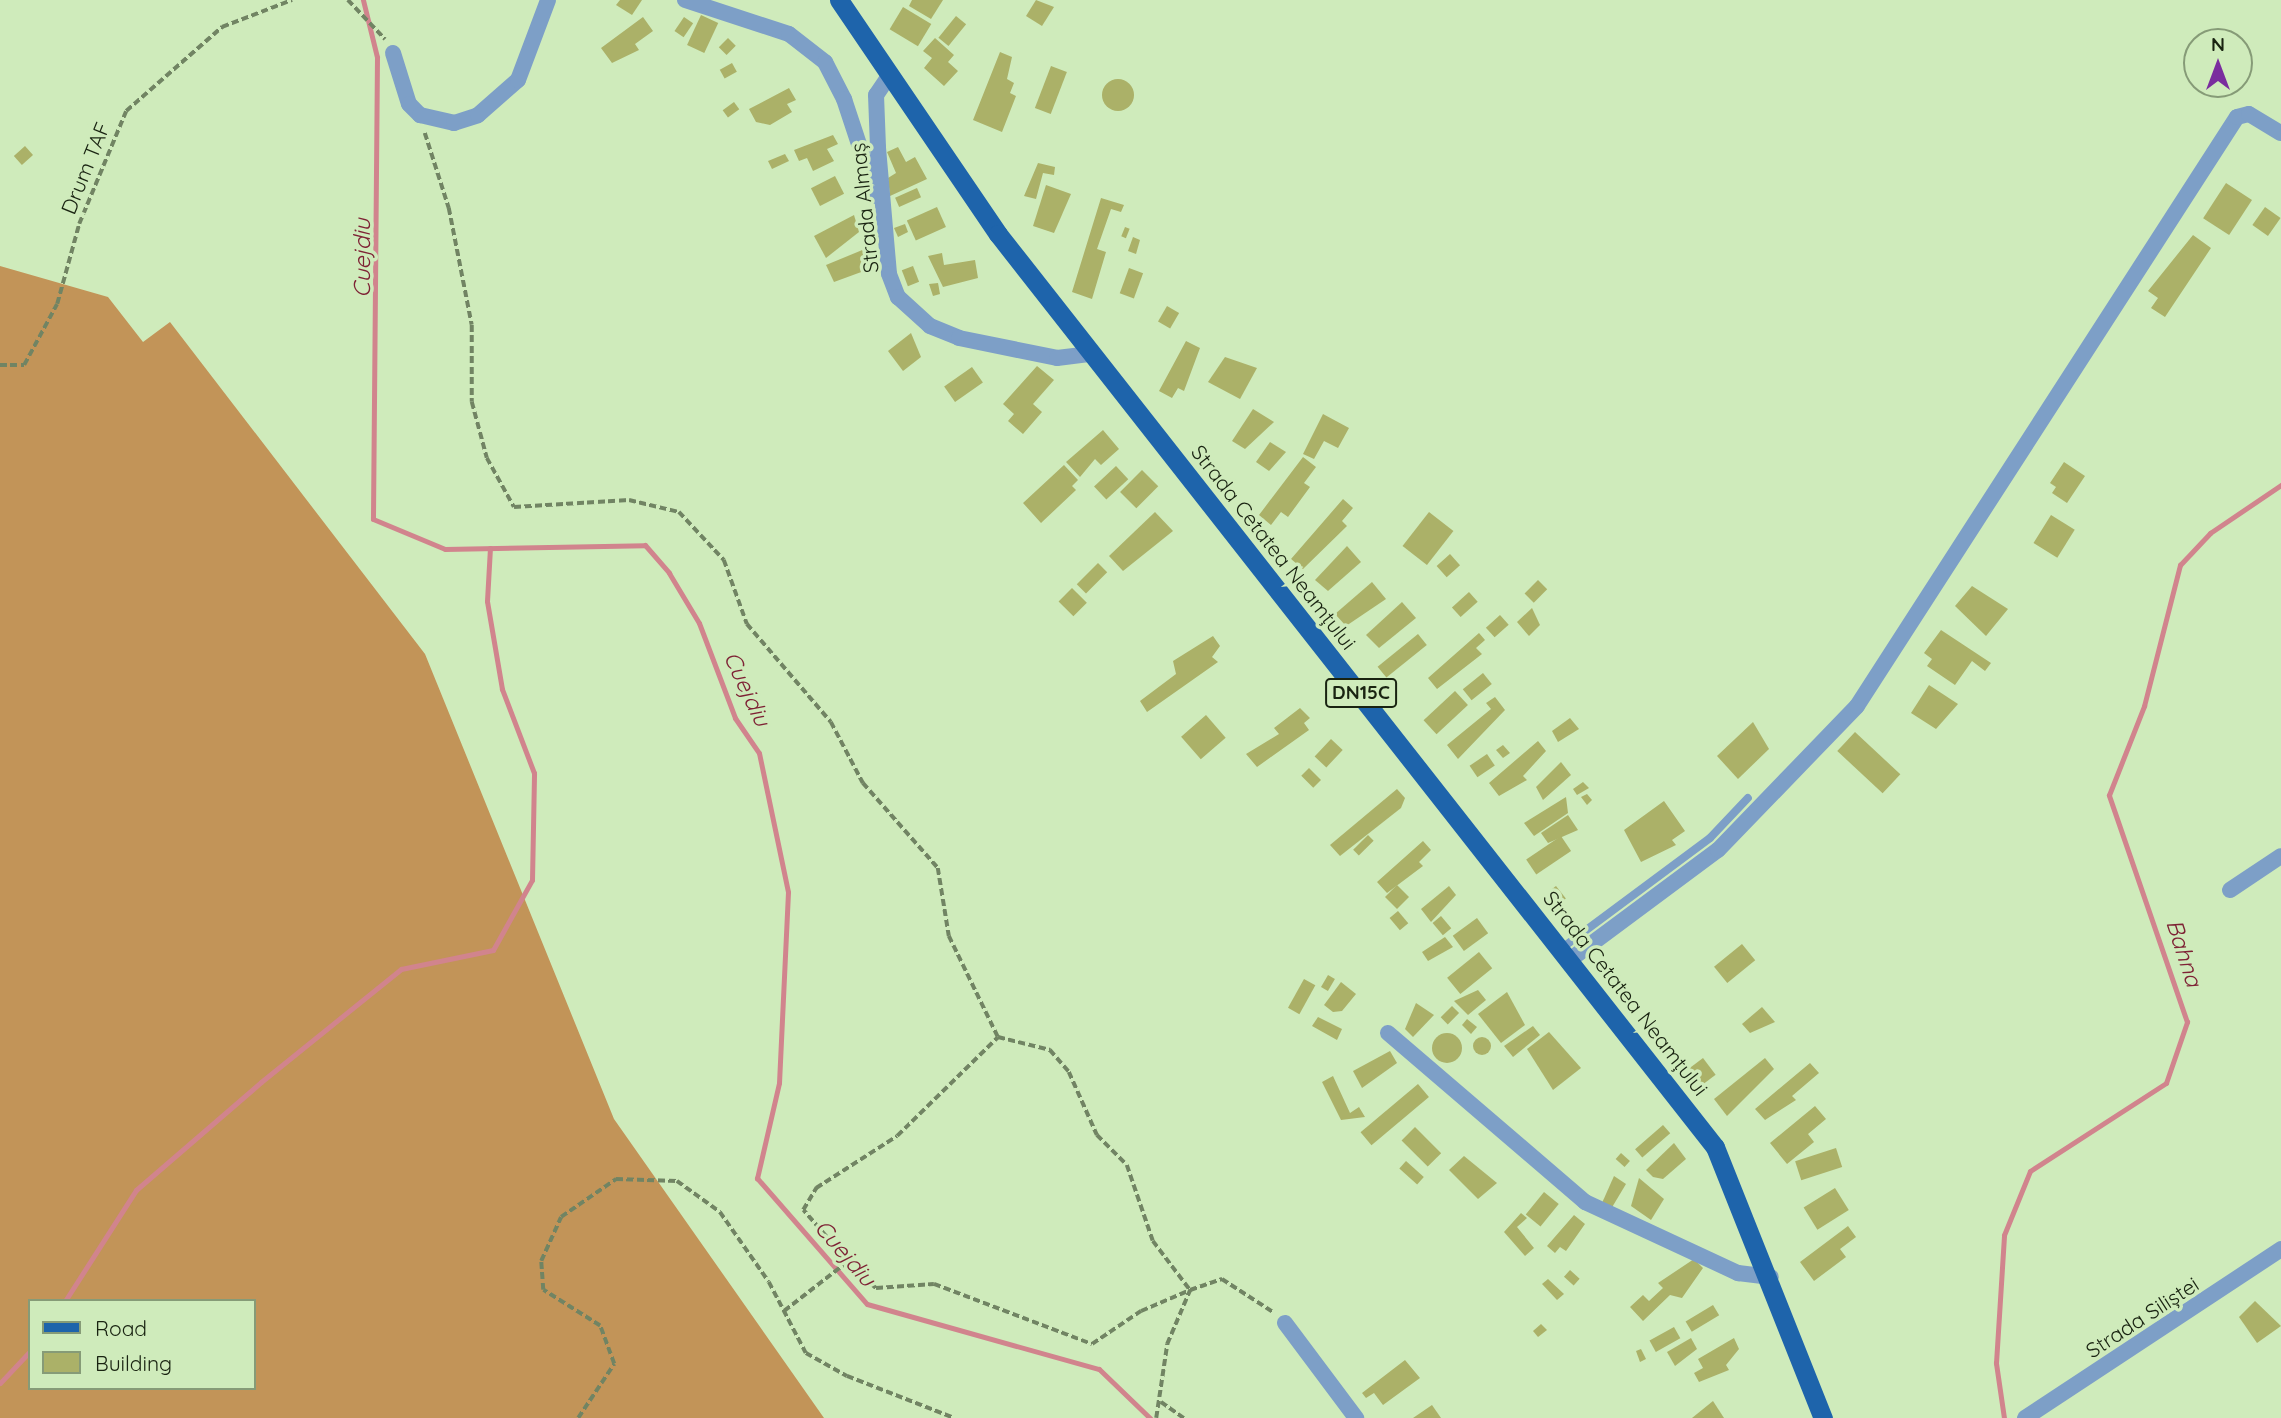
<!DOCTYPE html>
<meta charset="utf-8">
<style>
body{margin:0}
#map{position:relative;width:2281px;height:1418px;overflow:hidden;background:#cfebbb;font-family:Quicksand,sans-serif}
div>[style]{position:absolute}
.forest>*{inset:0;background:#c29458}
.stream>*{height:5px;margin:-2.5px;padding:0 2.5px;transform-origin:2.5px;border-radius:2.5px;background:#d1848d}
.building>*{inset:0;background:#abb168;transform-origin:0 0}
.round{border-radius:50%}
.path>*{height:3.5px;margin-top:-1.75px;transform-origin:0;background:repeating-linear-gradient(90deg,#718463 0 7px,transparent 0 10.5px)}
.service>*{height:8px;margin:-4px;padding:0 4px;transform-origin:4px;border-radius:4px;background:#7d9fc7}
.minor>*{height:16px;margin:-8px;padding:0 8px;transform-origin:8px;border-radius:8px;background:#7d9fc7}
.primary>*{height:19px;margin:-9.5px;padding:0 9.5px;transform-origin:9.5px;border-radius:9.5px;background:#1e64ab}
span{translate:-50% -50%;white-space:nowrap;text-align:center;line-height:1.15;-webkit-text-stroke:7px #cfebbb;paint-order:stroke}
.shield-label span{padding:2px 5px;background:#cfebbb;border:2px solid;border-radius:5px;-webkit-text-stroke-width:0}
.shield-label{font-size:19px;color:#192311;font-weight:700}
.street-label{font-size:21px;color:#192311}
.water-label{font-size:23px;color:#7e2235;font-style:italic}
.legend{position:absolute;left:28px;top:1299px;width:228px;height:91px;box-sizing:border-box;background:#cfebbb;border:2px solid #869b77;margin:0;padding:9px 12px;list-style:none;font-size:21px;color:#192311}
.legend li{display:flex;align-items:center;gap:14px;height:35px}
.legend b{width:35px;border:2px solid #869b77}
.north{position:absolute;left:2183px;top:28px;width:70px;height:70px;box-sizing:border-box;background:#cfebbb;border:2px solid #869b77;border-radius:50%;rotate:0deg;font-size:19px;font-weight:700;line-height:28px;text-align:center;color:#192311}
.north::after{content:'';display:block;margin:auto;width:24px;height:32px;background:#7a2d9e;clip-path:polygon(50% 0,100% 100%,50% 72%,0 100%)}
</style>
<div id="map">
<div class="forest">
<i style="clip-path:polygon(evenodd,0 266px,108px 297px,143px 342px,170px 322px,425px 654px,614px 1119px,824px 1418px,0 1418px,0 266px,30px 1301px,254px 1301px,254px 1388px,30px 1388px,30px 1301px)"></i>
</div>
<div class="stream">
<i style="left:363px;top:0;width:59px;rotate:76.2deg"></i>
<i style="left:377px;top:57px;width:462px;rotate:90.5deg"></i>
<i style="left:373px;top:519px;width:78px;rotate:22.6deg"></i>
<i style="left:445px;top:549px;width:200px;rotate:-1.1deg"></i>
<i style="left:645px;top:545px;width:37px;rotate:49deg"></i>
<i style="left:669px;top:573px;width:58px;rotate:59deg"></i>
<i style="left:699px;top:623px;width:102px;rotate:69.2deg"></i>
<i style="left:735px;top:718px;width:42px;rotate:55.6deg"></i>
<i style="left:759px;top:753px;width:142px;rotate:78.2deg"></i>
<i style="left:788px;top:892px;width:191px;rotate:92.7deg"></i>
<i style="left:779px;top:1083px;width:98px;rotate:103deg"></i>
<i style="left:757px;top:1178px;width:167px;rotate:48.9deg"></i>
<i style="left:867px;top:1304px;width:241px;rotate:15.7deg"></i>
<i style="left:1099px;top:1369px;width:71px;rotate:43.9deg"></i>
<i style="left:65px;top:1301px;width:132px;rotate:-57.4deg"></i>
<i style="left:136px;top:1190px;width:165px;rotate:-40.8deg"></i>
<i style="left:261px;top:1082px;width:180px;rotate:-38.9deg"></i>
<i style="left:401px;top:969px;width:94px;rotate:-11.7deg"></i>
<i style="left:493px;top:950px;width:80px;rotate:-60.9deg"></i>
<i style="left:532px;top:880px;width:107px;rotate:-88.9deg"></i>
<i style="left:534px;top:773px;width:90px;rotate:-110.9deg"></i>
<i style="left:502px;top:689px;width:89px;rotate:-99.7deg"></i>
<i style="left:487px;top:601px;width:53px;rotate:-86.8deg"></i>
<i style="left:0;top:1383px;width:44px;rotate:-46.8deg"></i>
<i style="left:2004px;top:1418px;width:56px;rotate:-98.3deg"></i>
<i style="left:1996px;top:1363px;width:128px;rotate:-86.4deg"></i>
<i style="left:2004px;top:1235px;width:69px;rotate:-67.9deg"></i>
<i style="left:2030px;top:1171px;width:162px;rotate:-32.9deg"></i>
<i style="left:2166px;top:1083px;width:65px;rotate:-71deg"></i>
<i style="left:2187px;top:1022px;width:240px;rotate:-109deg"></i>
<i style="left:2109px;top:795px;width:96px;rotate:-68.5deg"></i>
<i style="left:2144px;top:706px;width:146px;rotate:-75.7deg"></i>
<i style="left:2180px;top:565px;width:44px;rotate:-46.8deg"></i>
<i style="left:2210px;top:533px;width:86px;rotate:-34.1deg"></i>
</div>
<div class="building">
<i style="clip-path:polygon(620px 0,642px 0,632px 15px,616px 5px)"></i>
<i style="clip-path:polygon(912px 0,943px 0,931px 19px,909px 6px)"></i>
<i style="clip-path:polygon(1036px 0,1054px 7px,1042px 26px,1026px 16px)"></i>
<i style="left:903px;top:7px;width:33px;height:26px;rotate:31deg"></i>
<i style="left:701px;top:15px;width:19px;height:33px;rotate:25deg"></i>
<i style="left:956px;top:16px;width:13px;height:28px;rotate:39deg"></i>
<i style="clip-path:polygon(643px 17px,653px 31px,635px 44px,639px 50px,612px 63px,601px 48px)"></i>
<i style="left:684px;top:17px;width:11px;height:17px;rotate:34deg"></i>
<i style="left:728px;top:38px;width:11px;height:13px;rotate:45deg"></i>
<i style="clip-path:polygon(935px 38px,954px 55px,948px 62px,958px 71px,944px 86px,924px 68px,932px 58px,923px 51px)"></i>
<i style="clip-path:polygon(1000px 52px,1012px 57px,1007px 79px,1014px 83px,1010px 93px,1016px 96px,1002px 132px,973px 120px)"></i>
<i style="left:732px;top:63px;width:10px;height:14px;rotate:61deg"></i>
<i style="left:1051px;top:66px;width:17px;height:45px;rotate:21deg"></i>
<i class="round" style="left:1102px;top:79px;width:32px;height:32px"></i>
<i style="clip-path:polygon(789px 88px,796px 100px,787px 104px,792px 112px,770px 125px,756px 122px,749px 109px)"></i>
<i style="left:734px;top:102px;width:9px;height:14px;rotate:54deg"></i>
<i style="clip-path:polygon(833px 135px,838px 144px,827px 149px,834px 161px,813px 171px,807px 158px,799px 161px,794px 150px)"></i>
<i style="left:25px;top:146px;width:12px;height:15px;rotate:48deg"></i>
<i style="clip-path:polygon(898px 147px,906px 162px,915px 157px,927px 179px,890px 196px,888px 178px,896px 173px,887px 152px)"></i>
<i style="clip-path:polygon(785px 154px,789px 161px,772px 169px,768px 161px)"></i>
<i style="clip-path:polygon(1038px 163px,1055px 167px,1054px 175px,1043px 173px,1036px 199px,1024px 196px)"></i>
<i style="left:835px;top:176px;width:20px;height:27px;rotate:63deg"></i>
<i style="left:2226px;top:183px;width:31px;height:42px;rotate:33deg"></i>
<i style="clip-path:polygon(1046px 185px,1071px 194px,1054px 233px,1033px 226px)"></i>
<i style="left:917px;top:188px;width:10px;height:24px;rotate:66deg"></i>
<i style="clip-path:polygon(1101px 198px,1124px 205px,1121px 212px,1111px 209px,1097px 249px,1106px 252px,1092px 299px,1072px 292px)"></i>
<i style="left:937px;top:207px;width:22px;height:33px;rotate:66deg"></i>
<i style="left:2265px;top:207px;width:19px;height:22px;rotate:35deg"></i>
<i style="clip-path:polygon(854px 215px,859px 232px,826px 258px,814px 236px)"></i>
<i style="clip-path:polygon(905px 224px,908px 232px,898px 237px,894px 228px)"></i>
<i style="left:1125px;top:227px;width:5px;height:10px;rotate:22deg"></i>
<i style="clip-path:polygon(2193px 235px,2211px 248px,2165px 317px,2151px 308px,2158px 298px,2148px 291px)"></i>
<i style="clip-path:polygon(1133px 237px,1140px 240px,1136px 254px,1128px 251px)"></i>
<i style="clip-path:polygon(872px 246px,877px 256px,864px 271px,834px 282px,826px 265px)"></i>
<i style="clip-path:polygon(942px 253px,944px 265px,975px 260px,978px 278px,943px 287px,928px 256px)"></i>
<i style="left:913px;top:266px;width:17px;height:12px;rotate:69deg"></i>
<i style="left:1129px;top:268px;width:15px;height:27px;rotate:20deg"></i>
<i style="clip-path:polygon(938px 283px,940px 294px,933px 296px,929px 284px)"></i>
<i style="left:1167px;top:306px;width:14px;height:18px;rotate:30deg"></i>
<i style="clip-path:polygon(911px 333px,921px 357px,903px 371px,888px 351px)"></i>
<i style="clip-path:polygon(1186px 341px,1200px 348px,1184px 391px,1178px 388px,1172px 398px,1159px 391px)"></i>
<i style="clip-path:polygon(1225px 357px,1257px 368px,1240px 399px,1208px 382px)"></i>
<i style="clip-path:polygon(1037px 366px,1054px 380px,1033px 404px,1042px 412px,1023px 434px,1008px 421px,1014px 414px,1003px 404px)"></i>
<i style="left:972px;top:367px;width:19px;height:34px;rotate:55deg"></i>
<i style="clip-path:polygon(1253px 409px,1274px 422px,1245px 449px,1232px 441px)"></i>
<i style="clip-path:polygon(1323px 414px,1349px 428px,1338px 448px,1324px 441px,1314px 459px,1303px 454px)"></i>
<i style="clip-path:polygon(1103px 430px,1119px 449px,1101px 465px,1095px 459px,1080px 477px,1066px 462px)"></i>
<i style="clip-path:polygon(1270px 442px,1286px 452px,1269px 471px,1256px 462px)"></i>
<i style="clip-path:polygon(1303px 457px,1316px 467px,1304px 483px,1310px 487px,1288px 517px,1281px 512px,1271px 525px,1259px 515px)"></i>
<i style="clip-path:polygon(2064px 462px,2085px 476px,2067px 503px,2052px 493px,2056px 487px,2050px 483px)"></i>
<i style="clip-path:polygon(1064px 465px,1078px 480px,1072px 486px,1076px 490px,1041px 523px,1023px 503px)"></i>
<i style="left:1116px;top:466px;width:18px;height:30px;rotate:47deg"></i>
<i style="left:1142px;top:470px;width:23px;height:31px;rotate:45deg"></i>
<i style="clip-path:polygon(1343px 499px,1353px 508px,1342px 521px,1347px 526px,1303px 569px,1291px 559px)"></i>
<i style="clip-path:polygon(1155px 512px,1173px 531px,1123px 571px,1109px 556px)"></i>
<i style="left:1429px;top:512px;width:31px;height:43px;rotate:38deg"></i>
<i style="left:2051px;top:515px;width:28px;height:33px;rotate:32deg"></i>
<i style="clip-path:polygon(1347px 546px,1361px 562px,1328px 591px,1315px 580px)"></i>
<i style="left:1450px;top:554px;width:15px;height:18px;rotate:48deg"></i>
<i style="left:1098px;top:563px;width:13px;height:30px;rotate:45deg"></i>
<i style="left:1538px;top:580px;width:13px;height:19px;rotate:45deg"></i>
<i style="clip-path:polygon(1372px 582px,1386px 599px,1346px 626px,1335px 614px)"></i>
<i style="clip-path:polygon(1972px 586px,2008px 609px,1986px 636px,1955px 606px)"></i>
<i style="left:1072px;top:588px;width:21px;height:19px;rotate:45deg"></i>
<i style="left:1469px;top:592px;width:13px;height:23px;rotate:48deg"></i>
<i style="clip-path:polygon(1402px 602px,1416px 618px,1379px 648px,1366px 635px)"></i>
<i style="clip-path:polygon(1532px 608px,1540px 625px,1529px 636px,1517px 622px)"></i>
<i style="left:1500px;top:615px;width:13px;height:19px;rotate:48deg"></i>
<i style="clip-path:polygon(1941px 630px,1991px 663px,1985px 671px,1972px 661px,1955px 685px,1927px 666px,1932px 659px,1924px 653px)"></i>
<i style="clip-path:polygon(1479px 633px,1485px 640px,1476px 648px,1482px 654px,1437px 689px,1428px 678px)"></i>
<i style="left:1418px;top:634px;width:14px;height:52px;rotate:51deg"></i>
<i style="clip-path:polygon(1213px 636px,1220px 646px,1212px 657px,1218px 662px,1147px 712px,1140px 701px,1176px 674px,1173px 661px)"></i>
<i style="left:1483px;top:673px;width:14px;height:26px;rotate:51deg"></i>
<i style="clip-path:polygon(1929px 685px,1958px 704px,1936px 729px,1911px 713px)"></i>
<i style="left:1455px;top:691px;width:19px;height:43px;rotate:47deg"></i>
<i style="clip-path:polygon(1495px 697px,1505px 710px,1458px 759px,1447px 745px,1491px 709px,1486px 703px)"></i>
<i style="clip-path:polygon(1300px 708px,1310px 718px,1304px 723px,1309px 730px,1257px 767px,1246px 754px,1279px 734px,1274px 728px)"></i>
<i style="left:1206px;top:715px;width:30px;height:33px;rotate:49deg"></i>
<i style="clip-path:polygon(1570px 718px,1579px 729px,1558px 742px,1552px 731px)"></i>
<i style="clip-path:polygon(1753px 722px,1769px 749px,1738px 779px,1717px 756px)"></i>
<i style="left:1855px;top:732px;width:62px;height:26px;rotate:43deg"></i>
<i style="left:1331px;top:739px;width:16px;height:24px;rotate:43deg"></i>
<i style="clip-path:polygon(1538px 741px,1546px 751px,1523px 776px,1527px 780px,1499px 796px,1489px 783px)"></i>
<i style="clip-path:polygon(1503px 745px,1510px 753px,1503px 758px,1496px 750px)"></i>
<i style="left:1487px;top:754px;width:14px;height:21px;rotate:56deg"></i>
<i style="clip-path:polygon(1561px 762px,1571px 775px,1543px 800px,1536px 787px)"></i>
<i style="left:1309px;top:768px;width:17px;height:11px;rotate:45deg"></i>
<i style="clip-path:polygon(1583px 782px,1589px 788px,1577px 795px,1573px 789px)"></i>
<i style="clip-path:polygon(1397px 789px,1405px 798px,1401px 808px,1340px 856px,1330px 845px)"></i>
<i style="clip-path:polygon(1587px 794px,1592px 800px,1587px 805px,1581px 797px)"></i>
<i style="clip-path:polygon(1566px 797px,1568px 813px,1534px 836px,1524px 823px)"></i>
<i style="clip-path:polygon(1664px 801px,1685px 831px,1672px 840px,1676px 845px,1641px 862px,1624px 830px)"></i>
<i style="clip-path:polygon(1568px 815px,1578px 830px,1548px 843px,1541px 833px)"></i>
<i style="left:1368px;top:835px;width:8px;height:21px;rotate:45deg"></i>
<i style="left:1561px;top:836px;width:18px;height:42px;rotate:56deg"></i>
<i style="clip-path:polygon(1423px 841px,1431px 850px,1419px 862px,1423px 866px,1387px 893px,1377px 882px)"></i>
<i style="left:1397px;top:885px;width:17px;height:17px;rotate:45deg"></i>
<i style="clip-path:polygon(1449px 886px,1456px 895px,1431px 922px,1421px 909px)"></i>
<i style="left:1556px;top:886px;width:16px;height:9px;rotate:52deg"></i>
<i style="left:1398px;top:911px;width:16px;height:11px;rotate:50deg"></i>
<i style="left:1441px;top:916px;width:16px;height:11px;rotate:50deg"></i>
<i style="left:1477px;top:918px;width:19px;height:30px;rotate:54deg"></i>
<i style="clip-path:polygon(1445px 937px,1453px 947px,1428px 961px,1422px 952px)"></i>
<i style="left:1742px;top:944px;width:21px;height:36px;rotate:51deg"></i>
<i style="left:1479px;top:952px;width:21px;height:41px;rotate:51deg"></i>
<i style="left:1328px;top:975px;width:8px;height:14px;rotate:30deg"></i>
<i style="left:1304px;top:979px;width:13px;height:33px;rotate:29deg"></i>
<i style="clip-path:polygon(1341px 982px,1356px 994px,1342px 1011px,1333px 1012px,1324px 1005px)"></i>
<i style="clip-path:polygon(1478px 990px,1486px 1000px,1468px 1015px,1454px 1001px)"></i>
<i style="clip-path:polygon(1507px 992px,1525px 1025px,1501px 1043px,1478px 1014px)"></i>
<i style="clip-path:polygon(1416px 1003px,1434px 1015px,1413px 1037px,1405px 1029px)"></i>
<i style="left:1452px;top:1006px;width:10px;height:16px;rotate:45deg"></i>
<i style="clip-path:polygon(1762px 1007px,1775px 1022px,1750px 1033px,1742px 1024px)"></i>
<i style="clip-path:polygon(1318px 1017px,1342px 1029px,1337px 1040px,1312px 1026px)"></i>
<i style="clip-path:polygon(1467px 1019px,1477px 1027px,1471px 1034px,1462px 1025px)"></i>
<i style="clip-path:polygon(1533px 1026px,1540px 1035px,1513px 1057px,1504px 1046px)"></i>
<i style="clip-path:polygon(1549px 1032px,1581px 1068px,1553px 1090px,1527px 1049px)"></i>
<i class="round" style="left:1432px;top:1033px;width:30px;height:30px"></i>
<i class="round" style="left:1473px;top:1037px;width:18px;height:18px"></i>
<i style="clip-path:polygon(1390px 1051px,1397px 1063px,1362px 1088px,1353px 1071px)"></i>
<i style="left:1703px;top:1058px;width:21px;height:22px;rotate:53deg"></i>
<i style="clip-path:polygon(1765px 1058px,1774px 1069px,1727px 1116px,1714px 1099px)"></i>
<i style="clip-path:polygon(1810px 1063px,1819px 1073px,1792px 1096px,1796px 1100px,1765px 1120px,1755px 1109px)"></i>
<i style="clip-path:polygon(1333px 1076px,1350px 1113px,1359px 1107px,1365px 1117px,1341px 1120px,1322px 1082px)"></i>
<i style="left:1418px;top:1084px;width:17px;height:75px;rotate:50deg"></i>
<i style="clip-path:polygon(1815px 1106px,1826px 1119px,1808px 1134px,1814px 1142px,1787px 1164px,1770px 1143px)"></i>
<i style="left:1663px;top:1125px;width:11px;height:37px;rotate:49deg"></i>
<i style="left:1415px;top:1127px;width:37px;height:19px;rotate:45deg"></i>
<i style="clip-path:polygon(1674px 1143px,1686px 1159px,1663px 1179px,1653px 1177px,1646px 1170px)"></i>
<i style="left:1836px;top:1148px;width:20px;height:43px;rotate:72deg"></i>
<i style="left:1621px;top:1153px;width:12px;height:8px;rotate:42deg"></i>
<i style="clip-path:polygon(1464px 1156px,1497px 1183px,1478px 1199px,1449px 1170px)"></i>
<i style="left:1406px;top:1161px;width:24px;height:10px;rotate:42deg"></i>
<i style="clip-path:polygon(1614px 1176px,1626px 1184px,1611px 1209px,1602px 1203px)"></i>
<i style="clip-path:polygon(1639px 1178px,1664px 1199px,1651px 1220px,1631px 1206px)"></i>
<i style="left:1835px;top:1188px;width:26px;height:37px;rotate:58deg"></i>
<i style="left:1544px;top:1192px;width:19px;height:29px;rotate:39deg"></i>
<i style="clip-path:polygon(1521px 1213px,1527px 1218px,1517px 1227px,1534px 1248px,1525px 1256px,1504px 1232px)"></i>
<i style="clip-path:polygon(1574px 1215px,1585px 1224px,1566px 1251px,1560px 1247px,1555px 1253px,1547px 1246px)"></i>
<i style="clip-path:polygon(1848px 1226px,1856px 1237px,1840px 1249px,1846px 1257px,1814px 1281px,1800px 1262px)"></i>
<i style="clip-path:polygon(1694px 1259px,1703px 1268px,1682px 1298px,1670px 1295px,1643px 1321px,1630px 1307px,1643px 1295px,1649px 1301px,1663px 1288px,1658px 1283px)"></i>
<i style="left:1570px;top:1270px;width:13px;height:9px;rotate:42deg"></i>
<i style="clip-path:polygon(1548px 1279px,1564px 1294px,1557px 1300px,1542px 1284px)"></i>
<i style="clip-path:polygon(2255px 1301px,2281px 1326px,2257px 1343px,2239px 1317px)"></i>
<i style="left:1713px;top:1305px;width:12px;height:32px;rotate:59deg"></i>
<i style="clip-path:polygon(1541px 1324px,1547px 1330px,1538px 1337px,1533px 1331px)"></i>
<i style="left:1674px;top:1327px;width:13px;height:28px;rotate:61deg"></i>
<i style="clip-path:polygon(1691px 1338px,1697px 1349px,1675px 1366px,1667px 1352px)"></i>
<i style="clip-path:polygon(1734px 1338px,1739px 1349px,1726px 1365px,1729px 1370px,1699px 1382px,1694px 1373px,1703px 1368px,1698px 1359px)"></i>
<i style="clip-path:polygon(1641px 1349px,1646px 1359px,1640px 1362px,1636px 1351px)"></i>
<i style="clip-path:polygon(1405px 1360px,1420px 1378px,1383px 1405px,1374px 1393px,1366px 1398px,1362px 1393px)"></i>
<i style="clip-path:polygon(1713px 1401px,1724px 1418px,1692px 1418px)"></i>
<i style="clip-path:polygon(1432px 1405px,1441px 1418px,1413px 1418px)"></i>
</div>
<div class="path">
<i style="left:348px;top:0;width:54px;rotate:46.5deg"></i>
<i style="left:425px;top:133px;width:79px;rotate:72.3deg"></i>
<i style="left:449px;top:208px;width:119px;rotate:78.9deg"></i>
<i style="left:472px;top:325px;width:77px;rotate:90deg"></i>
<i style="left:472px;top:402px;width:58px;rotate:75deg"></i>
<i style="left:487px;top:458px;width:56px;rotate:61.1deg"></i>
<i style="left:514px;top:507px;width:115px;rotate:-3.5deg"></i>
<i style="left:629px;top:500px;width:51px;rotate:13.5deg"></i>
<i style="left:679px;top:512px;width:66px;rotate:46.8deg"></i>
<i style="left:724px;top:560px;width:68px;rotate:70.2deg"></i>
<i style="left:747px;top:624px;width:129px;rotate:49.4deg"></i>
<i style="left:831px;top:722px;width:69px;rotate:62.3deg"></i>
<i style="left:863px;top:783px;width:113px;rotate:48.6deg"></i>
<i style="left:938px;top:868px;width:69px;rotate:80.8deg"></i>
<i style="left:949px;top:936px;width:112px;rotate:64.1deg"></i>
<i style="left:998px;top:1037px;width:54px;rotate:14deg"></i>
<i style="left:1050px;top:1050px;width:29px;rotate:49deg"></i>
<i style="left:1069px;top:1072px;width:69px;rotate:66deg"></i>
<i style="left:1097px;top:1135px;width:42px;rotate:45deg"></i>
<i style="left:1127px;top:1165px;width:80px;rotate:71.1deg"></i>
<i style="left:1153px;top:1241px;width:61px;rotate:52.9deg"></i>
<i style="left:1190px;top:1290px;width:34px;rotate:-19deg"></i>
<i style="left:1222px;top:1279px;width:61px;rotate:32.9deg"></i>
<i style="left:0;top:365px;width:24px"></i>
<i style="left:24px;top:365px;width:69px;rotate:-61.6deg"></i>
<i style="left:57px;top:304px;width:83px;rotate:-74.6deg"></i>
<i style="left:79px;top:224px;width:122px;rotate:-67.4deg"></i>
<i style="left:126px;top:111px;width:128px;rotate:-41.2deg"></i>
<i style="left:222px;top:27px;width:75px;rotate:-21.1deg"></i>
<i style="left:847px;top:1261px;width:67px;rotate:-130.8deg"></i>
<i style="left:803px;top:1210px;width:26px;rotate:-59deg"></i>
<i style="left:816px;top:1188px;width:96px;rotate:-32.7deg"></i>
<i style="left:897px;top:1136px;width:141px;rotate:-44.4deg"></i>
<i style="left:784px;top:1311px;width:80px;rotate:-37.9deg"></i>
<i style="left:847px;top:1262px;width:39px;rotate:42deg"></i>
<i style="left:876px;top:1288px;width:58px;rotate:-3.9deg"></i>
<i style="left:934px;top:1284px;width:169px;rotate:20.8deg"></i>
<i style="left:1092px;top:1344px;width:59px;rotate:-34deg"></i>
<i style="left:1141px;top:1311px;width:53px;rotate:-23.2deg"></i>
<i style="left:1161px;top:1402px;width:28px;rotate:35deg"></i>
<i style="left:578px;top:1418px;width:65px;rotate:-56.3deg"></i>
<i style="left:614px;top:1364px;width:40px;rotate:-110.2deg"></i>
<i style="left:600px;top:1326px;width:67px;rotate:-147.7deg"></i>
<i style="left:543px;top:1290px;width:29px;rotate:-94deg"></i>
<i style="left:541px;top:1261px;width:48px;rotate:-65.6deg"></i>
<i style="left:561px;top:1217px;width:67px;rotate:-34.6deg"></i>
<i style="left:616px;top:1179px;width:61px;rotate:1.9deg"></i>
<i style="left:677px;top:1181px;width:53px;rotate:35.8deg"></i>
<i style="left:720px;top:1212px;width:85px;rotate:55deg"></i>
<i style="left:769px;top:1282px;width:80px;rotate:62.5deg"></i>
<i style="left:806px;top:1353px;width:47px;rotate:29.3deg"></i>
<i style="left:847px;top:1376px;width:115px;rotate:21.4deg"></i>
<i style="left:1156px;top:1418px;width:75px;rotate:-81.5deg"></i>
<i style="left:1167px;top:1344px;width:59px;rotate:-66.9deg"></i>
</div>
<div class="service">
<i style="left:1562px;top:948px;width:184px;rotate:-36.6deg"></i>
<i style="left:1710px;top:838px;width:55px;rotate:-46.5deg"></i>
</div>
<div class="minor">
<i style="left:685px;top:0;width:109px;rotate:18.1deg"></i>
<i style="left:789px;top:34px;width:46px;rotate:37.9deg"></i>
<i style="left:825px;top:62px;width:42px;rotate:62.8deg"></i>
<i style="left:844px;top:99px;width:102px;rotate:71.7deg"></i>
<i style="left:393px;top:53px;width:53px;rotate:72.6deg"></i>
<i style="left:409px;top:104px;width:16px;rotate:45deg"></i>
<i style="left:420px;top:115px;width:35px;rotate:13deg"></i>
<i style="left:454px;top:123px;width:25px;rotate:-18deg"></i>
<i style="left:478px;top:115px;width:53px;rotate:-41.2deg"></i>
<i style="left:518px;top:80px;width:85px;rotate:-69.4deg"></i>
<i style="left:889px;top:76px;width:23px;rotate:124deg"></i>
<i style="left:876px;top:95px;width:53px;rotate:87.8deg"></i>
<i style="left:878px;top:148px;width:126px;rotate:85deg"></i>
<i style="left:889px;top:274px;width:25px;rotate:69deg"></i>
<i style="left:898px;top:297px;width:43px;rotate:42.2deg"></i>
<i style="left:930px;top:326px;width:31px;rotate:22deg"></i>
<i style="left:959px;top:338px;width:100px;rotate:11.5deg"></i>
<i style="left:1057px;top:358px;width:34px;rotate:-7deg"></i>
<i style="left:2230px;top:890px;width:61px;rotate:-33.7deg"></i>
<i style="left:1571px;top:959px;width:183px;rotate:-36.6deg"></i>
<i style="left:1718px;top:850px;width:200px;rotate:-46deg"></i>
<i style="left:1857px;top:706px;width:701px;rotate:-57.17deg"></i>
<i style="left:2237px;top:117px;width:12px;rotate:-14deg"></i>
<i style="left:2249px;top:114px;width:37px;rotate:31deg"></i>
<i style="left:1388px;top:1033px;width:260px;rotate:40.6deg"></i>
<i style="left:1585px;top:1202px;width:169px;rotate:24.9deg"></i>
<i style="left:1738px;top:1273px;width:33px;rotate:7deg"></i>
<i style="left:1285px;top:1323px;width:119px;rotate:53.2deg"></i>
<i style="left:2025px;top:1418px;width:307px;rotate:-33.4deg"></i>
</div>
<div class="primary">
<i style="left:839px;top:0;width:283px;rotate:55.8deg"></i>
<i style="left:998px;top:234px;width:1161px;rotate:51.86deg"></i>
<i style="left:1715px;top:1147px;width:292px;rotate:68.3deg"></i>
</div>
<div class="shield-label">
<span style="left:1361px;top:693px">DN15C</span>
</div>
<div class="street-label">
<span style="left:85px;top:168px;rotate:-68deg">Drum TAF</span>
<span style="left:864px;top:208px;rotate:-96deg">Strada Almaș</span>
<span style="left:1274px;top:547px;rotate:52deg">Strada Cetatea Neamțului</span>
<span style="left:1626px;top:993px;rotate:52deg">Strada Cetatea Neamțului</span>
<span style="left:2142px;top:1317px;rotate:-33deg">Strada Siliștei</span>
</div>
<div class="water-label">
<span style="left:362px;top:258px;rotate:-90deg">Cuejdiu</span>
<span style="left:747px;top:689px;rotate:65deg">Cuejdiu</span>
<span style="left:2184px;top:953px;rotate:72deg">Bahna</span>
<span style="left:845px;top:1253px;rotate:49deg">Cuejdiu</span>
</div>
<ul class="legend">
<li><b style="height:9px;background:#1e64ab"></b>Road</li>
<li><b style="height:19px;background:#abb168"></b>Building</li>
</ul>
<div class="north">N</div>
</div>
